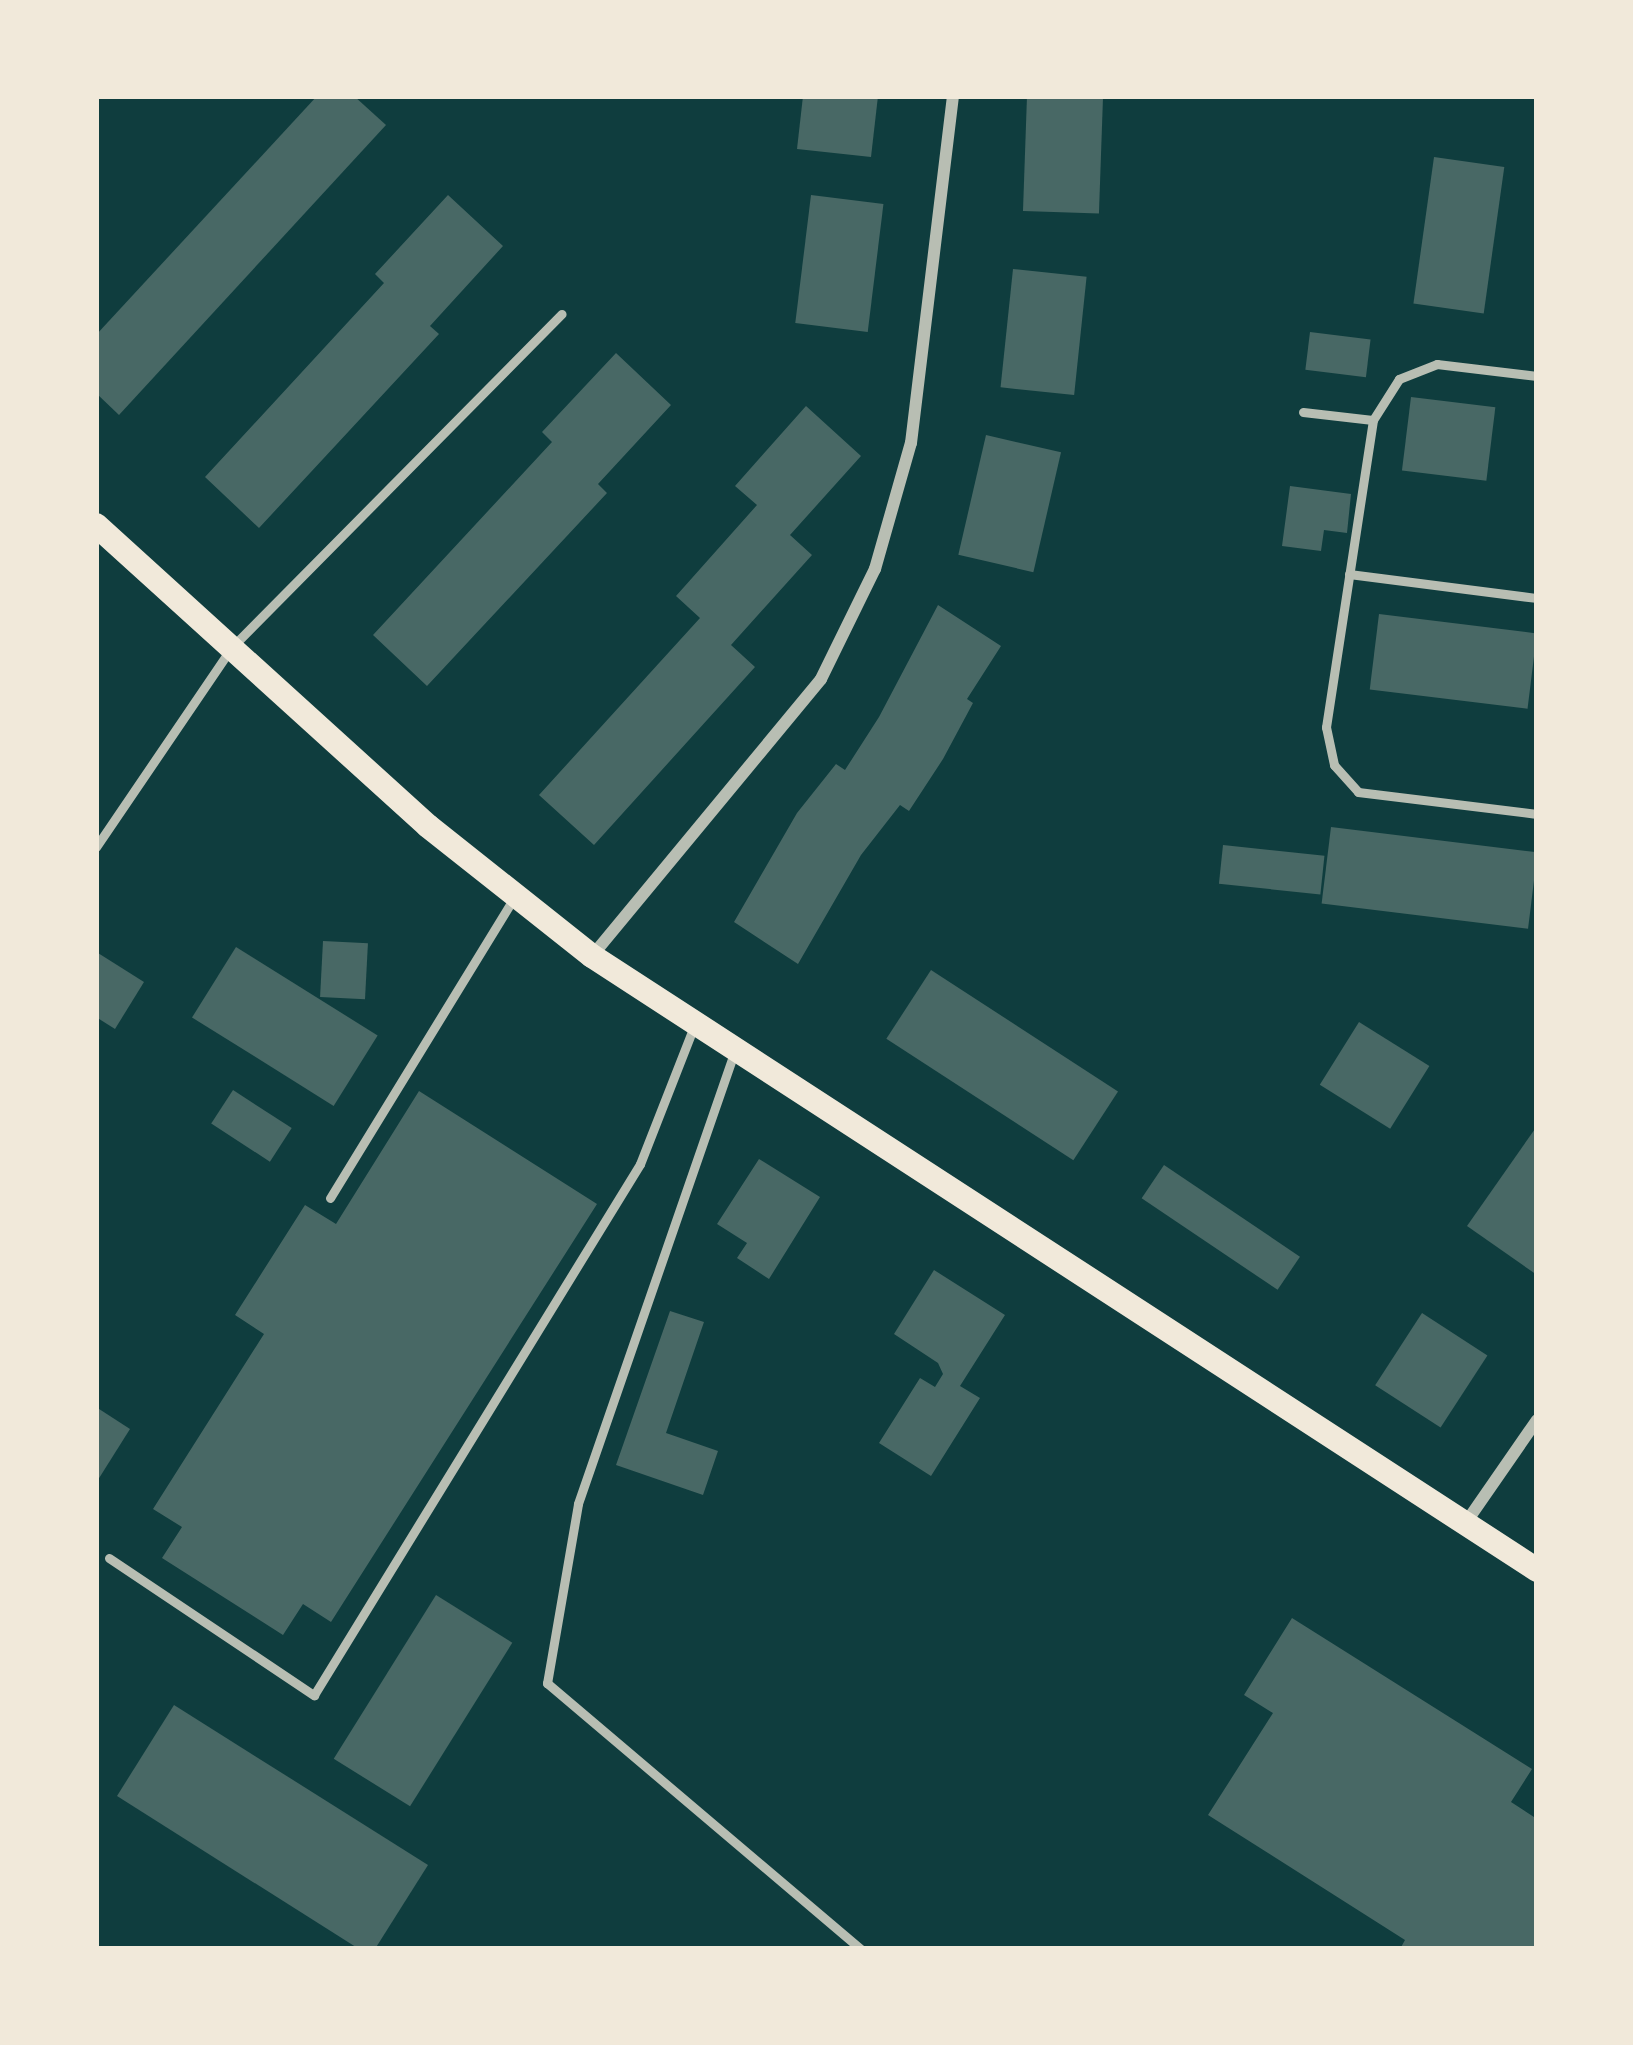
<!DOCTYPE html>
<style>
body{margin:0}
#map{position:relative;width:1633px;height:2045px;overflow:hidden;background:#0f3d3e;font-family:"Work Sans",sans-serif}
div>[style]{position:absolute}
.building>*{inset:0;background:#486865;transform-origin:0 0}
.service>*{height:9px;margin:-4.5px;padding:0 4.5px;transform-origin:4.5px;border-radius:4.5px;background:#b8beb3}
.minor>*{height:12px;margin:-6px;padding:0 6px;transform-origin:6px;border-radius:6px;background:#b8beb3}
.secondary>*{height:24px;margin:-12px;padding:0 12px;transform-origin:12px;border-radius:12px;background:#f1e9da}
span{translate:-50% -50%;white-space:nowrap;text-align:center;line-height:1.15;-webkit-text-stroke:9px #f1e9da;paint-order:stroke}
.frame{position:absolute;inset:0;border:99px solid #f1e9da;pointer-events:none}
</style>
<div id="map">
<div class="building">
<i style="clip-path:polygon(317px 96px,354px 96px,386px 125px,119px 415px,96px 393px,96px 335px)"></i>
<i style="clip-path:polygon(803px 96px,878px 96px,871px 157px,797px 149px)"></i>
<i style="left:1027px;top:96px;width:76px;height:115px;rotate:2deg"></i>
<i style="left:1434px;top:157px;width:71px;height:148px;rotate:8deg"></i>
<i style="clip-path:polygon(448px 195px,503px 246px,430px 326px,439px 334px,259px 528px,205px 477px,384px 283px,375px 274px)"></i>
<i style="left:811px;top:195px;width:73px;height:129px;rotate:7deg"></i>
<i style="left:1013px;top:269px;width:74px;height:119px;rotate:6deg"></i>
<i style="left:1310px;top:332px;width:61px;height:38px;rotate:7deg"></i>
<i style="clip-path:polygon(616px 353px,671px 405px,598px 484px,607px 493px,427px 686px,373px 635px,552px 442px,542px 432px)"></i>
<i style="left:1411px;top:397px;width:85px;height:74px;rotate:7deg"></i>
<i style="clip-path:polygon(806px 406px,861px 456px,790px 535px,812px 555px,731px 645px,755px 667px,594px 845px,539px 795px,700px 618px,676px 596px,757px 505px,735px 486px)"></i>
<i style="left:986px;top:435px;width:77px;height:123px;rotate:13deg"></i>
<i style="clip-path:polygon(1290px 486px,1351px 494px,1347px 533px,1324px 530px,1321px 551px,1282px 546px)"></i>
<i style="clip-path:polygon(938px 605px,1001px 646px,967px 699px,973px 703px,943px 759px,909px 811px,900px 805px,861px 855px,798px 964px,734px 922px,797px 813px,836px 764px,845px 770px,879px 717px)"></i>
<i style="left:1379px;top:614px;width:159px;height:76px;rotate:7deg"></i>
<i style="left:1331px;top:827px;width:208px;height:77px;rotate:7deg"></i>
<i style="left:1223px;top:845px;width:102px;height:39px;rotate:6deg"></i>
<i style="left:323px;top:941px;width:45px;height:56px;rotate:3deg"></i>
<i style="left:236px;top:947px;width:167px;height:83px;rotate:32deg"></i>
<i style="clip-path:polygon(98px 953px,144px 982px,115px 1029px,96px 1017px)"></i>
<i style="left:931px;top:970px;width:223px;height:82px;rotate:33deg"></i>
<i style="left:1359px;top:1022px;width:83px;height:74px;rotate:32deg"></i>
<i style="left:233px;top:1090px;width:70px;height:40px;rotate:33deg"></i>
<i style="clip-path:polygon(419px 1091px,597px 1204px,331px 1622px,303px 1604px,283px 1635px,162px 1558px,182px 1527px,153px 1509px,264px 1334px,235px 1315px,305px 1205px,336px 1224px)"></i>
<i style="clip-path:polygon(1537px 1126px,1537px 1275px,1467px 1226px)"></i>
<i style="clip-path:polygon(759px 1159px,820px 1197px,769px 1279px,737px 1258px,747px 1243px,717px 1224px)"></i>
<i style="left:1164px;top:1165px;width:164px;height:40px;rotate:34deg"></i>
<i style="clip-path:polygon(934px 1270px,1005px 1315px,960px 1386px,980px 1398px,931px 1476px,879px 1443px,920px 1378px,935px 1387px,943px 1374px,938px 1363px,894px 1334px)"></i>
<i style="clip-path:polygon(670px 1311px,704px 1322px,666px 1433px,718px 1451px,703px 1495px,616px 1465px)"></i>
<i style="left:1422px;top:1313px;width:78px;height:86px;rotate:33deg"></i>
<i style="clip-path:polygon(96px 1407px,130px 1429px,96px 1483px)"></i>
<i style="left:436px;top:1595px;width:90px;height:193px;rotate:32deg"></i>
<i style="clip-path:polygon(1292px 1618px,1532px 1769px,1511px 1802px,1537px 1819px,1537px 1949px,1400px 1949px,1405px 1940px,1208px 1815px,1273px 1713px,1244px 1695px)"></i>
<i style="clip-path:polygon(174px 1705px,428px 1865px,375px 1949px,359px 1949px,117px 1796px)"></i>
</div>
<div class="service">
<i style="left:1537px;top:376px;width:101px;rotate:-173.2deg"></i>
<i style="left:1437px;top:364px;width:41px;rotate:158.5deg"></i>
<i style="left:1399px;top:379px;width:49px;rotate:122.4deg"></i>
<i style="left:1373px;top:420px;width:311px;rotate:98.7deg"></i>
<i style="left:1326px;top:727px;width:39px;rotate:78deg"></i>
<i style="left:1334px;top:765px;width:36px;rotate:48deg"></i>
<i style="left:1358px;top:792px;width:180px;rotate:7deg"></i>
<i style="left:1303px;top:412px;width:70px;rotate:6.5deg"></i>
<i style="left:1349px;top:574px;width:190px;rotate:7.3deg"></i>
<i style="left:96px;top:847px;width:240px;rotate:-55.8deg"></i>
<i style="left:231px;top:648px;width:470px;rotate:-45.3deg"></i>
<i style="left:734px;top:1053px;width:477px;rotate:109.1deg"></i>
<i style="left:578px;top:1504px;width:182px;rotate:99.8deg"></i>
<i style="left:547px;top:1683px;width:412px;rotate:40.3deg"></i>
<i style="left:330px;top:1198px;width:354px;rotate:-58.5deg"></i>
<i style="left:109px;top:1558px;width:247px;rotate:33.8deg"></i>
<i style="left:314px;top:1695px;width:623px;rotate:-58.45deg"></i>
<i style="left:640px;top:1164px;width:148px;rotate:-68.6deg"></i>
</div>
<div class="minor">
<i style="left:592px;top:956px;width:359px;rotate:-50.4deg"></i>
<i style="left:821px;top:679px;width:123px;rotate:-63.9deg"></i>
<i style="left:875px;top:569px;width:131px;rotate:-74.1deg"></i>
<i style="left:911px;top:443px;width:350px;rotate:-83.1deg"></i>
<i style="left:1465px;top:1524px;width:126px;rotate:-55.3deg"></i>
</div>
<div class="secondary">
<i style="left:96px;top:525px;width:448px;rotate:42.2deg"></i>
<i style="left:428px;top:826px;width:209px;rotate:38.4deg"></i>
<i style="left:592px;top:956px;width:1127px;rotate:33.01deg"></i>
</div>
<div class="frame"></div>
</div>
